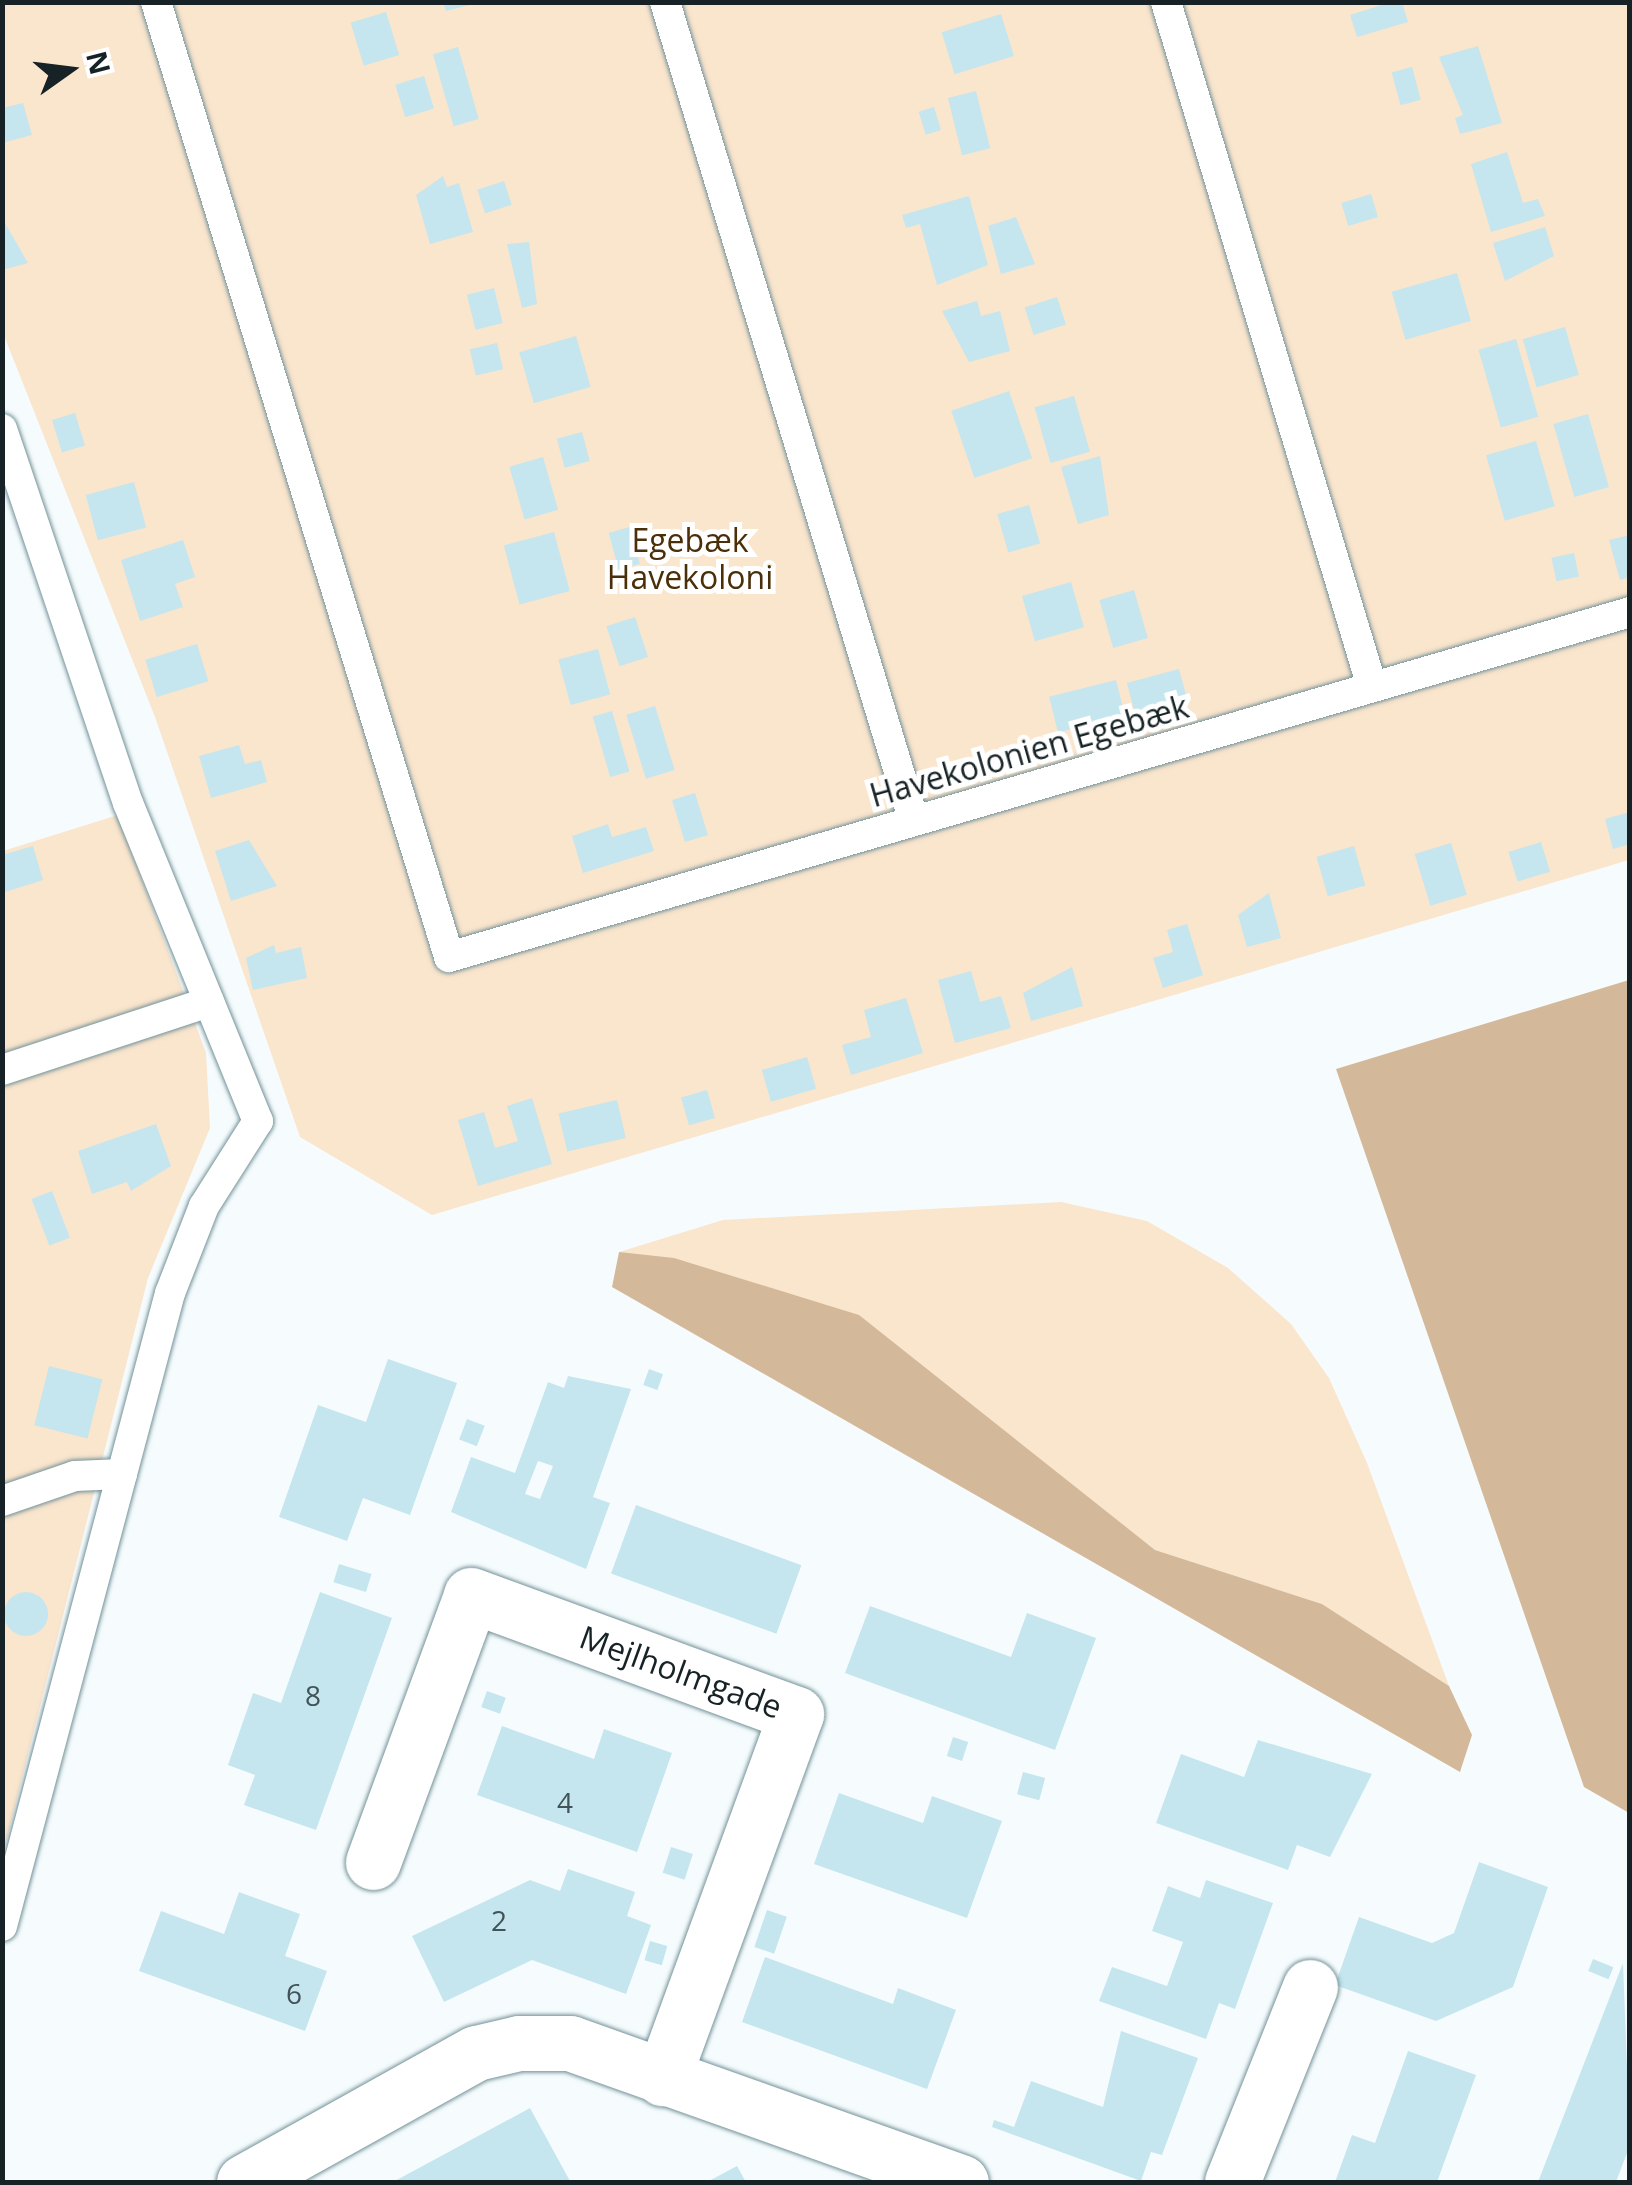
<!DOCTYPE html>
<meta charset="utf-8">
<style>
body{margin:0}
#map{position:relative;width:1632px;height:2185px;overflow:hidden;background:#f6fcfe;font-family:"Open Sans",sans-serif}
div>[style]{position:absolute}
.green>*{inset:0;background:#fae5cd}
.forest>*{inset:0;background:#d3b99a}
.building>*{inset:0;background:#c5e6ee;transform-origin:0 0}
.round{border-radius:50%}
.roads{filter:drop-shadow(0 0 2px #739299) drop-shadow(0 0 2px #739299)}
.service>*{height:30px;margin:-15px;padding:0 15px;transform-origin:15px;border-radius:15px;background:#fff}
.minor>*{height:55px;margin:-27.5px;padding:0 27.5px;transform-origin:27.5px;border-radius:27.5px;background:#fff}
span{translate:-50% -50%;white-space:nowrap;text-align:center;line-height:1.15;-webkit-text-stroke:10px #fff;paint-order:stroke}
.number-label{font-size:28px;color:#425357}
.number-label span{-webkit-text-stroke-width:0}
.park-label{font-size:32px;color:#4a2f08}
.street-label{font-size:32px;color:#162225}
.frame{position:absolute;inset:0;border:5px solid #162225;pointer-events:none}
.north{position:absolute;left:20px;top:20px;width:100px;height:100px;-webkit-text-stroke:8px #fff;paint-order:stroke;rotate:76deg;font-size:28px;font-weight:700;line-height:40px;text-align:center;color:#162225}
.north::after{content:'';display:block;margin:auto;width:35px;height:45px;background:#162225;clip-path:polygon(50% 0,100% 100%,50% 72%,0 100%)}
</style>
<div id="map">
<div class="green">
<i style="clip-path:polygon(3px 3px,1629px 3px,1629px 860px,432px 1215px,300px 1137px,155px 717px,3px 333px)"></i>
<i style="clip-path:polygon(118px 815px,206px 1053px,210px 1128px,148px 1278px,3px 1854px,3px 851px)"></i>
<i style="clip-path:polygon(1061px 1202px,1147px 1221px,1228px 1268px,1291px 1324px,1329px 1378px,1367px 1463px,1449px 1686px,1322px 1604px,1155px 1550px,1045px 1464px,619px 1252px,723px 1220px)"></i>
</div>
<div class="forest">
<i style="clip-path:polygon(1629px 980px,1630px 980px,1629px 1813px,1584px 1787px,1336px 1069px)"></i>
<i style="clip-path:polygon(619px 1252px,674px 1258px,859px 1315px,1155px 1550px,1322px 1604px,1449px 1686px,1472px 1735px,1460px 1772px,612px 1287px)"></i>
</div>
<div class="building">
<i style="clip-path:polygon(443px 2px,473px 2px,474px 4px,446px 11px)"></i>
<i style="clip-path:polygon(1391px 2px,1402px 2px,1408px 22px,1357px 37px,1350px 15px)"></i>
<i style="left:386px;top:12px;width:45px;height:37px;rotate:73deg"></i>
<i style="left:1001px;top:14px;width:44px;height:62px;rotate:73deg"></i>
<i style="clip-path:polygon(1478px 46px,1502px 123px,1460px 134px,1455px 118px,1463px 115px,1439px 57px)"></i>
<i style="left:458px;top:47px;width:75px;height:26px;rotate:74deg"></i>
<i style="left:1412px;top:67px;width:34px;height:21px;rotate:75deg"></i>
<i style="left:424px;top:76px;width:34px;height:30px;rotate:73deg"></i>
<i style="left:976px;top:91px;width:59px;height:29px;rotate:76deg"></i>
<i style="clip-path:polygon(23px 103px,32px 135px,2px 143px,2px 108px)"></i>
<i style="left:934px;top:107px;width:24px;height:16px;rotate:73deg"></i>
<i style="clip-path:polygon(1507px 152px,1523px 203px,1538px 199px,1545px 216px,1491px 232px,1471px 164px)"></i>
<i style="clip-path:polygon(443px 176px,447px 187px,459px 183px,473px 232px,430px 244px,416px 195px)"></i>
<i style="left:504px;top:181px;width:25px;height:28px;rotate:72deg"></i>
<i style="left:1371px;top:194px;width:24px;height:31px;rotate:73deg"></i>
<i style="clip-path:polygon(969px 196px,988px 265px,937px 285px,920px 224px,906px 228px,902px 215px)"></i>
<i style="clip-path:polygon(1016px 217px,1035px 264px,1001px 274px,988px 226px)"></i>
<i style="clip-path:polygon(2px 218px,28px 263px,2px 270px)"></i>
<i style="clip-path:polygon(1545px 227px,1554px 256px,1505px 281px,1493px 243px)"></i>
<i style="clip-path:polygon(529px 242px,537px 304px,522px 308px,507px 244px)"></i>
<i style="left:1457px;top:273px;width:50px;height:68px;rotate:74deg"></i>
<i style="left:494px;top:288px;width:36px;height:28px;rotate:76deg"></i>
<i style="left:1057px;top:297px;width:29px;height:34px;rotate:72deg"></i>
<i style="clip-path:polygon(977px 301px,981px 316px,1000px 311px,1010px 351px,969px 362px,942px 311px)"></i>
<i style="left:1565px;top:327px;width:50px;height:44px;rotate:74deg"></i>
<i style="left:576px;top:336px;width:53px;height:59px;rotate:74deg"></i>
<i style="left:1516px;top:339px;width:81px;height:39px;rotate:74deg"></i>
<i style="left:497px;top:343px;width:27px;height:28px;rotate:77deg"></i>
<i style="left:1009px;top:391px;width:71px;height:61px;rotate:71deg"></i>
<i style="left:1074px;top:396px;width:58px;height:41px;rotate:74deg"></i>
<i style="left:75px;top:413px;width:34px;height:24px;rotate:73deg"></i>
<i style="left:1588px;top:414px;width:76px;height:36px;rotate:74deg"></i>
<i style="left:582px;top:432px;width:30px;height:26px;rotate:75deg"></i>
<i style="left:1536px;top:441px;width:68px;height:52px;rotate:74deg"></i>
<i style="clip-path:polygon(1100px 456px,1109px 515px,1078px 524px,1061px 467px)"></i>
<i style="left:543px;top:457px;width:55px;height:35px;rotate:74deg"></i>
<i style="left:134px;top:482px;width:47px;height:50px;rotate:75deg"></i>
<i style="left:1029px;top:505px;width:40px;height:33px;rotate:74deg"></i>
<i style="left:630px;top:527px;width:38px;height:22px;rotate:75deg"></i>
<i style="left:554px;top:532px;width:61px;height:52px;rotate:75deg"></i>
<i style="clip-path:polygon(1630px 535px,1630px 577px,1620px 580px,1609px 540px)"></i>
<i style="clip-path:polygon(183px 540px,195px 577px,175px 584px,183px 607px,140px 621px,121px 560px)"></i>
<i style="left:1574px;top:553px;width:24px;height:23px;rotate:78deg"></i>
<i style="left:1071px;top:582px;width:47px;height:51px;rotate:74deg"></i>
<i style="left:1134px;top:590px;width:50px;height:36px;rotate:74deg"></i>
<i style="left:635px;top:617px;width:42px;height:30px;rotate:72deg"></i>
<i style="left:197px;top:644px;width:39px;height:54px;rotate:73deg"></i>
<i style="left:598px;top:649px;width:47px;height:41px;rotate:75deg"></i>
<i style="left:1179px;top:669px;width:35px;height:54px;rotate:75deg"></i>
<i style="left:1116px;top:680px;width:37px;height:69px;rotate:76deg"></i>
<i style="left:655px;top:706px;width:67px;height:30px;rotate:73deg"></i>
<i style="left:612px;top:711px;width:63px;height:20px;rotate:74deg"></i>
<i style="clip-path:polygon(239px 745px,245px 764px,261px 760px,267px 782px,211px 798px,199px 756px)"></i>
<i style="left:695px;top:793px;width:44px;height:24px;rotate:73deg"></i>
<i style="clip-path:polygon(1630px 812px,1630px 844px,1613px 849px,1605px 819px)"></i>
<i style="clip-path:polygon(608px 824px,612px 837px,646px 827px,654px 851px,583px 873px,572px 836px)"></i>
<i style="clip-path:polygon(249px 840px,277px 886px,231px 901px,215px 851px)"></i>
<i style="left:1541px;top:842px;width:31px;height:34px;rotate:73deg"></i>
<i style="left:1451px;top:843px;width:54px;height:38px;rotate:73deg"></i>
<i style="clip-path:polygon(33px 846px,43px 880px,2px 893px,2px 855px)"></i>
<i style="left:1354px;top:846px;width:41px;height:39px;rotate:74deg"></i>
<i style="clip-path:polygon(1269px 893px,1281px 938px,1247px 947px,1238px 915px)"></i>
<i style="clip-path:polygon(1187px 924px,1203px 975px,1163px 988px,1153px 958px,1173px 952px,1167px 930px)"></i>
<i style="clip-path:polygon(274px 945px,276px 953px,301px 947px,307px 978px,253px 990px,246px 958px)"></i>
<i style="clip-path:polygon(1072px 967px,1083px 1006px,1031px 1021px,1023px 993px)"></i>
<i style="clip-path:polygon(971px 971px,980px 1002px,1001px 996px,1011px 1028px,955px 1043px,938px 980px)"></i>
<i style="clip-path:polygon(906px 998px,923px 1053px,851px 1075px,842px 1045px,871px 1037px,864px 1010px)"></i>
<i style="left:807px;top:1057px;width:33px;height:47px;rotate:74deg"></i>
<i style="left:707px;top:1090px;width:29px;height:27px;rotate:74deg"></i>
<i style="clip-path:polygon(532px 1098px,552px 1164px,478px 1186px,458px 1120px,484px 1112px,495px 1148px,518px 1141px,507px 1106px)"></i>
<i style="left:617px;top:1100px;width:39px;height:60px;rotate:77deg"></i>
<i style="clip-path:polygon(156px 1124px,171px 1166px,131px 1191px,127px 1182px,92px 1194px,78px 1151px)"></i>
<i style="left:52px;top:1191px;width:50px;height:22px;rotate:69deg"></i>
<i style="clip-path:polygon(388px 1359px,457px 1383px,410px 1515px,363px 1498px,347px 1541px,279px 1517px,318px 1405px,366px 1422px)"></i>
<i style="left:49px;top:1366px;width:55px;height:61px;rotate:14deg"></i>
<i style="left:649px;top:1369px;width:15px;height:17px;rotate:20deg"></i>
<i style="clip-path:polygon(evenodd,568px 1376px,631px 1389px,593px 1497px,610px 1503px,586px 1569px,451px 1512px,471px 1457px,515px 1473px,548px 1382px,564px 1388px,568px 1376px,538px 1461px,553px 1466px,540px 1499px,525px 1494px,538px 1461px)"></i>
<i style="left:467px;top:1419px;width:19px;height:22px;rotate:21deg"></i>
<i style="left:636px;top:1505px;width:176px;height:73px;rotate:20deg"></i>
<i style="left:339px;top:1564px;width:34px;height:19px;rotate:17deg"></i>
<i class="round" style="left:4px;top:1592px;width:44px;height:44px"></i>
<i style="clip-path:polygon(320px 1592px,392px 1618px,316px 1830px,244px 1805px,255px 1775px,228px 1765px,253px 1693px,281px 1703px)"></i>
<i style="clip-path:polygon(870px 1606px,1011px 1657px,1027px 1613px,1096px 1638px,1055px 1750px,845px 1673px)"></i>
<i style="left:487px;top:1691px;width:20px;height:17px;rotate:20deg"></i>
<i style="clip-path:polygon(502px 1726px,594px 1759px,604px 1729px,672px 1753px,637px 1852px,477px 1795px)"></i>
<i style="left:953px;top:1737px;width:16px;height:20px;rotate:18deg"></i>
<i style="clip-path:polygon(1258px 1740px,1372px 1774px,1330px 1857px,1297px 1845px,1288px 1870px,1156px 1823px,1181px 1754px,1244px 1777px)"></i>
<i style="left:1023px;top:1772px;width:23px;height:23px;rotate:15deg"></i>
<i style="clip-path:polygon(839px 1793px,923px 1823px,932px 1796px,1002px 1821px,967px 1918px,814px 1864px)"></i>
<i style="left:671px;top:1847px;width:23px;height:27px;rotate:18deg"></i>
<i style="clip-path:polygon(1479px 1862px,1548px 1887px,1513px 1987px,1436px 2021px,1335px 1985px,1359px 1917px,1432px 1943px,1454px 1933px)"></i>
<i style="clip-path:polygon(568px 1869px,635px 1892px,627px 1916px,651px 1925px,626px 1994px,532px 1960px,444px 2002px,412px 1936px,530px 1880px,560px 1891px)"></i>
<i style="clip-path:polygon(1206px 1880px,1273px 1903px,1235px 2009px,1219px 2003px,1206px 2039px,1099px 2001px,1112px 1967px,1167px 1986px,1183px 1942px,1152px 1931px,1168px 1886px,1200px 1898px)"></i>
<i style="clip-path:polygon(239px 1892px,300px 1914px,285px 1956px,327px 1971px,305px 2031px,139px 1971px,161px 1911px,224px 1934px)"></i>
<i style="left:767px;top:1910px;width:21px;height:39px;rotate:19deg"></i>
<i style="left:650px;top:1941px;width:18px;height:20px;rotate:16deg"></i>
<i style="clip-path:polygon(765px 1957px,893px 2004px,898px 1988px,956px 2010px,927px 2089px,742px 2022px)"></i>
<i style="left:1593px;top:1959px;width:22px;height:13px;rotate:22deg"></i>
<i style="clip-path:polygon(1623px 1963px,1630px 2145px,1616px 2182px,1538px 2182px)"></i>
<i style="clip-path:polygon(1121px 2031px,1198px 2058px,1162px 2155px,1151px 2152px,1141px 2181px,992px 2127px,994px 2120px,1014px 2127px,1031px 2081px,1103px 2107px)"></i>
<i style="clip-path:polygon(1408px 2051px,1476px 2075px,1437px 2182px,1335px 2182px,1352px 2135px,1375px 2143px)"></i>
<i style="clip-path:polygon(530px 2108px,570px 2181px,393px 2182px)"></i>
<i style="clip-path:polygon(737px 2166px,746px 2182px,707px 2182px)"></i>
</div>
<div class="roads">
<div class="service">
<i style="left:156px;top:2px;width:999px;rotate:72.94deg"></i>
<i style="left:449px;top:957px;width:1230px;rotate:-16.28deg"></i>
<i style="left:665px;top:2px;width:856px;rotate:73.09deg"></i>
<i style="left:1166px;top:2px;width:715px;rotate:73.26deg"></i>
<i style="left:2px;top:429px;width:395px;rotate:71.4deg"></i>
<i style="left:128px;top:803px;width:344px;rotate:67.8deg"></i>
<i style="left:258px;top:1121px;width:101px;rotate:122.4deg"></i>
<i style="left:204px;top:1206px;width:93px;rotate:111.3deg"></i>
<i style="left:170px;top:1293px;width:655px;rotate:104.86deg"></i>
<i style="left:2px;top:1070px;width:218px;rotate:-18.2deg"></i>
<i style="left:2px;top:1501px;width:77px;rotate:-18.9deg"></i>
<i style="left:75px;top:1476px;width:47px;rotate:-2.4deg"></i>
</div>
<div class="minor">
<i style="left:373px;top:1862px;width:284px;rotate:-69.8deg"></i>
<i style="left:471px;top:1595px;width:346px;rotate:20.1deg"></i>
<i style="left:796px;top:1714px;width:388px;rotate:110.1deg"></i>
<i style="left:244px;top:2182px;width:265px;rotate:-29.1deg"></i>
<i style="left:476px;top:2053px;width:44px;rotate:-13.1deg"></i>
<i style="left:519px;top:2043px;width:51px"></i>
<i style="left:570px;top:2043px;width:415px;rotate:19.6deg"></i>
<i style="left:1232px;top:2182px;width:210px;rotate:-68.2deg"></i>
</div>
</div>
<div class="number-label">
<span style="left:313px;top:1695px">8</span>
<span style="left:565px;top:1802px">4</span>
<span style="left:499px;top:1920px">2</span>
<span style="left:294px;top:1993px">6</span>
</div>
<div class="park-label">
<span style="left:690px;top:559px">Egebæk<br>Havekoloni</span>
</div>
<div class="street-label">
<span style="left:1029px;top:751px;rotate:-16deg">Havekolonien Egebæk</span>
<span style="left:681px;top:1672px;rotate:20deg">Mejlholmgade</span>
</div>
<div class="frame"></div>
<div class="north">N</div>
</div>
